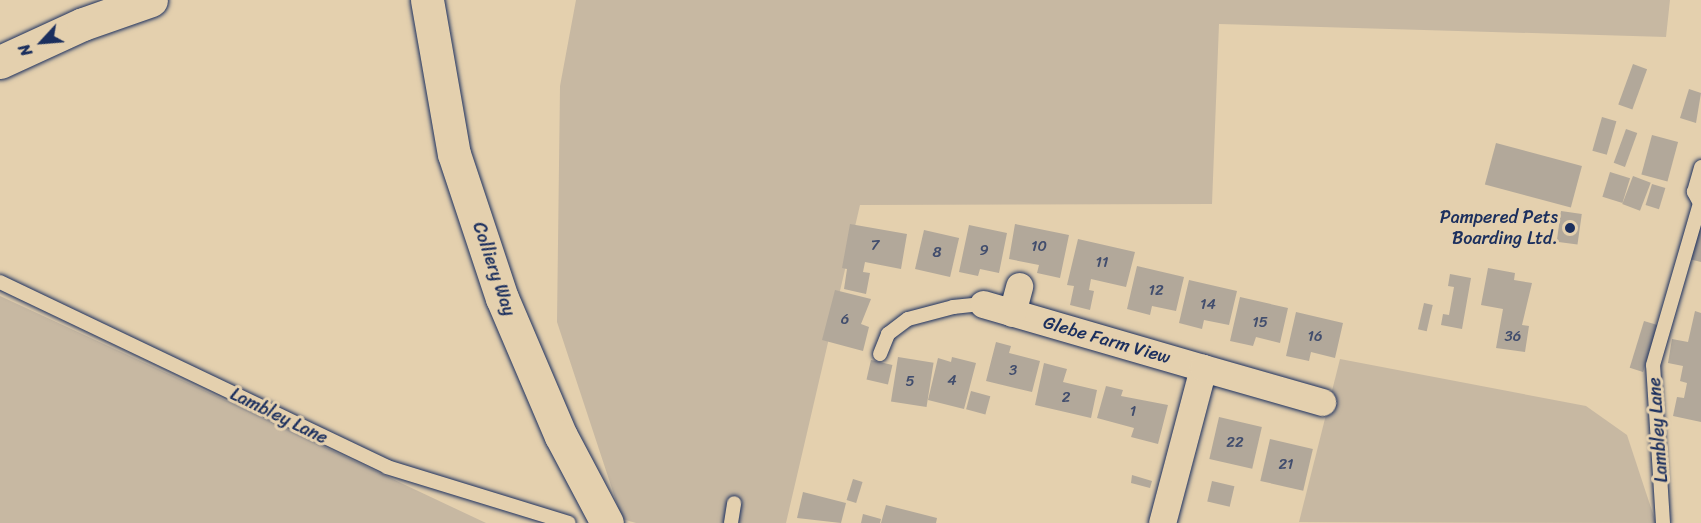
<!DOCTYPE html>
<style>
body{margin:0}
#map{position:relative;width:1701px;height:523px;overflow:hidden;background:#e4d0ae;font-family:Sriracha,sans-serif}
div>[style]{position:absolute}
.green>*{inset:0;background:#c7b8a2}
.building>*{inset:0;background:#b2a89a;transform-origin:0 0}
.roads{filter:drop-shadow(0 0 2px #1b2f5e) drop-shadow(0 0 2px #1b2f5e)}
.lane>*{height:14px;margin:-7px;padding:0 7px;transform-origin:7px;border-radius:7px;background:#e4d0ae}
.street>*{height:27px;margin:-13.5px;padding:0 13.5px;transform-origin:13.5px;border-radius:13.5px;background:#e4d0ae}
.secondary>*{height:33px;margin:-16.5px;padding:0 16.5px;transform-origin:16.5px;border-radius:16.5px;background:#e4d0ae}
.primary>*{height:33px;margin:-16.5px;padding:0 16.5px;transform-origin:16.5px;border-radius:16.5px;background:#e4d0ae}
.dots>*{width:16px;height:16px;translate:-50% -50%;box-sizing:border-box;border:3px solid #e4d0ae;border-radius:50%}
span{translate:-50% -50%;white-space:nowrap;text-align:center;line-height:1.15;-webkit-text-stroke:6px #e4d0ae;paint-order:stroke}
.number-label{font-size:15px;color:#414d6d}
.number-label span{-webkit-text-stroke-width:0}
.poi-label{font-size:18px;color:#1b2f5e}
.right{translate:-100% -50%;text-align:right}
.street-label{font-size:18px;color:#1b2f5e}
.north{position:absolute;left:12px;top:12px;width:60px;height:60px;-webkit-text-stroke:4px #e4d0ae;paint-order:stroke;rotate:244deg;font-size:16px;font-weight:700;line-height:24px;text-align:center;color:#1b2f5e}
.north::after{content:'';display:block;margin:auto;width:21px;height:27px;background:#1b2f5e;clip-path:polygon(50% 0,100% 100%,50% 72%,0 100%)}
</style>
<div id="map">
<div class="green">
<i style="clip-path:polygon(576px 0,1670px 0,1666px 37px,1219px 24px,1212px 204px,860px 205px,786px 523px,636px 523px,622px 519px,557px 322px,560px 86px)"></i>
<i style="clip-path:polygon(0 296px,210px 393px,486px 523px,0 523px)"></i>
<i style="clip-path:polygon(1340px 359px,1586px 406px,1627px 435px,1656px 523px,1299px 522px)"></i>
</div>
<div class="building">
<i style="left:1633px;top:64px;width:15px;height:43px;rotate:20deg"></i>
<i style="clip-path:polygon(1689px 89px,1701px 93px,1696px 123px,1680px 118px)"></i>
<i style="left:1602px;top:117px;width:15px;height:35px;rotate:16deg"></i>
<i style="left:1626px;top:129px;width:12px;height:36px;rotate:20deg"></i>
<i style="left:1652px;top:135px;width:27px;height:41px;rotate:15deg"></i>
<i style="left:1496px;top:143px;width:89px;height:43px;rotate:15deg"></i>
<i style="left:1610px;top:172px;width:21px;height:26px;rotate:17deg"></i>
<i style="left:1633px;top:176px;width:19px;height:30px;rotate:21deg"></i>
<i style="left:1652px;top:184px;width:14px;height:22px;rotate:17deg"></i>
<i style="left:1561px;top:211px;width:21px;height:31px;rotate:8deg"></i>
<i style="clip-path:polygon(1701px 216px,1701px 262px,1689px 259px)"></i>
<i style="clip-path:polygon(850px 224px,907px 234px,901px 269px,865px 262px,863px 272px,870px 273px,866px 294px,844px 289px,847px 269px,842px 268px)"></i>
<i style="clip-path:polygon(1015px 224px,1069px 235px,1060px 278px,1037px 273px,1039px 265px,1009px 259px)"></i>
<i style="clip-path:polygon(969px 225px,1007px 233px,999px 273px,980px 269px,978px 276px,959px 272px)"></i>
<i style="left:924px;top:230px;width:36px;height:40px;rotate:13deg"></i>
<i style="clip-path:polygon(1078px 239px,1135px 252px,1126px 287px,1091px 279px,1089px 290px,1094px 291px,1090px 310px,1070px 305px,1074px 286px,1067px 285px)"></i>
<i style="clip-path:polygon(1137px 266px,1184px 277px,1176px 311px,1152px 306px,1150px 315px,1127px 309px)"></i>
<i style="clip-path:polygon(1488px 268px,1515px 273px,1514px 280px,1532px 283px,1522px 325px,1529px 326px,1525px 352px,1496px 348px,1503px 309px,1481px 305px)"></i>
<i style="clip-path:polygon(1450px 274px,1471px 278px,1462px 329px,1441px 325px,1443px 314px,1449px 315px,1454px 287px,1448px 286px)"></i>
<i style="clip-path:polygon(1189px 280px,1237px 291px,1229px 325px,1204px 320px,1202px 329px,1179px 323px)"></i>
<i style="clip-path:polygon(835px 290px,871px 299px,861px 324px,869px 327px,863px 351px,822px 340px)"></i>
<i style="clip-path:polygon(1240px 297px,1288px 308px,1280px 343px,1256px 337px,1253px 346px,1230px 341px)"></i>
<i style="left:1424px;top:303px;width:9px;height:27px;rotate:13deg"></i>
<i style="clip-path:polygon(1695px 311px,1701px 313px,1701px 422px,1673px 416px,1677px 397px,1684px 398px,1687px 383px,1680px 381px,1683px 366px,1668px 363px,1672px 339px,1688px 342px)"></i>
<i style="clip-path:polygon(1296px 312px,1343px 323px,1335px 358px,1311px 352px,1309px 361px,1286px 356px)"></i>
<i style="left:1644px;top:321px;width:14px;height:49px;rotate:17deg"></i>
<i style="clip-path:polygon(996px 342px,1011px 346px,1009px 353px,1040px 361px,1032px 392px,986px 381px)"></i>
<i style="left:898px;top:357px;width:36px;height:45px;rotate:9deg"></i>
<i style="clip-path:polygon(952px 357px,976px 363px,964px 409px,928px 400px,938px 358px,951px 362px)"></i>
<i style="left:871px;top:360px;width:22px;height:20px;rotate:13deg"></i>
<i style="clip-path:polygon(1044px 363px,1067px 369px,1063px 382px,1097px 390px,1091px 418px,1035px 405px)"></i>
<i style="clip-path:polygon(1106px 386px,1123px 390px,1121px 396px,1168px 405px,1158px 444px,1131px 437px,1134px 428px,1097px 418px)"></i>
<i style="left:971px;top:391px;width:20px;height:19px;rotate:15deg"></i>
<i style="left:1219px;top:417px;width:44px;height:43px;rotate:13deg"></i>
<i style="left:1270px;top:439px;width:44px;height:43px;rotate:13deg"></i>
<i style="clip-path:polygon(1132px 475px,1152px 481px,1150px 488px,1131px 483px)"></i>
<i style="left:853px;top:479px;width:10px;height:22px;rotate:17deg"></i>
<i style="left:1212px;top:481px;width:23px;height:21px;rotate:13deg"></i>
<i style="clip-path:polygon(803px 492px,846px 503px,841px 523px,797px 518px)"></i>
<i style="clip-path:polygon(886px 505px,937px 518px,936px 523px,881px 523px)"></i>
<i style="clip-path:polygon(863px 514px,881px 519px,880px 523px,861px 523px)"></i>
</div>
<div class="roads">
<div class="lane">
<i style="left:0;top:282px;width:429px;rotate:25.5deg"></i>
<i style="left:387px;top:467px;width:190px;rotate:17.1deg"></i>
<i style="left:880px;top:354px;width:22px;rotate:-68deg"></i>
<i style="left:888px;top:334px;width:25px;rotate:-37deg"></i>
<i style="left:908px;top:319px;width:47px;rotate:-14.9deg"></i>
<i style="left:953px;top:307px;width:30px;rotate:-6deg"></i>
<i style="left:731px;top:523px;width:20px;rotate:-81deg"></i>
<i style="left:1663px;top:523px;width:158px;rotate:-93.6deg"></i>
<i style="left:1653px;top:365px;width:169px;rotate:-73.8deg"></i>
<i style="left:1700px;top:203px;width:13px;rotate:-119deg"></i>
<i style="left:1694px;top:192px;width:26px;rotate:-74deg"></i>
</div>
<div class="street">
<i style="left:983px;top:304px;width:229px;rotate:16.2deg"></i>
<i style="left:1203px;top:368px;width:160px;rotate:104.8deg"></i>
<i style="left:1012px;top:313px;width:28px;rotate:-75deg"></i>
<i style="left:1203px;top:368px;width:124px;rotate:15.9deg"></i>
</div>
<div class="secondary">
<i style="left:0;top:62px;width:91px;rotate:-24.6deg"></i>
<i style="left:83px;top:24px;width:72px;rotate:-19.4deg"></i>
</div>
<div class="primary">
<i style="left:427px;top:0;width:156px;rotate:80.1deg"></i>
<i style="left:454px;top:154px;width:152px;rotate:71.6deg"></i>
<i style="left:502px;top:298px;width:150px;rotate:66.9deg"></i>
<i style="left:561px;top:436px;width:98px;rotate:62.1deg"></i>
</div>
</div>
<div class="dots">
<i style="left:1570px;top:228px;background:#1b2f5e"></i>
</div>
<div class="number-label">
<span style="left:875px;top:246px">7</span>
<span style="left:1039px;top:247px">10</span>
<span style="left:984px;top:251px">9</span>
<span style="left:937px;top:253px">8</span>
<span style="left:1102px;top:263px">11</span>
<span style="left:1156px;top:291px">12</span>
<span style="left:1208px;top:305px">14</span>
<span style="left:845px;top:320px">6</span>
<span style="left:1260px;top:323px">15</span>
<span style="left:1315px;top:337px">16</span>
<span style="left:1513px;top:337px">36</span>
<span style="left:1013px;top:371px">3</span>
<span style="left:952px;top:381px">4</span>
<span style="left:910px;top:382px">5</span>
<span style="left:1066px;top:398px">2</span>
<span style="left:1133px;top:412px">1</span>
<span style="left:1235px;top:443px">22</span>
<span style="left:1286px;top:465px">21</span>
</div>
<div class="poi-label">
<span class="right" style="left:1558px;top:228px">Pampered Pets<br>Boarding Ltd.</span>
</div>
<div class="street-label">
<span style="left:494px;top:269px;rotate:71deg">Colliery Way</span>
<span style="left:1107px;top:340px;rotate:16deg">Glebe Farm View</span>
<span style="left:279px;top:416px;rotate:26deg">Lambley Lane</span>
<span style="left:1658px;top:430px;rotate:-94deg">Lambley Lane</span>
</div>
<div class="north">N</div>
</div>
